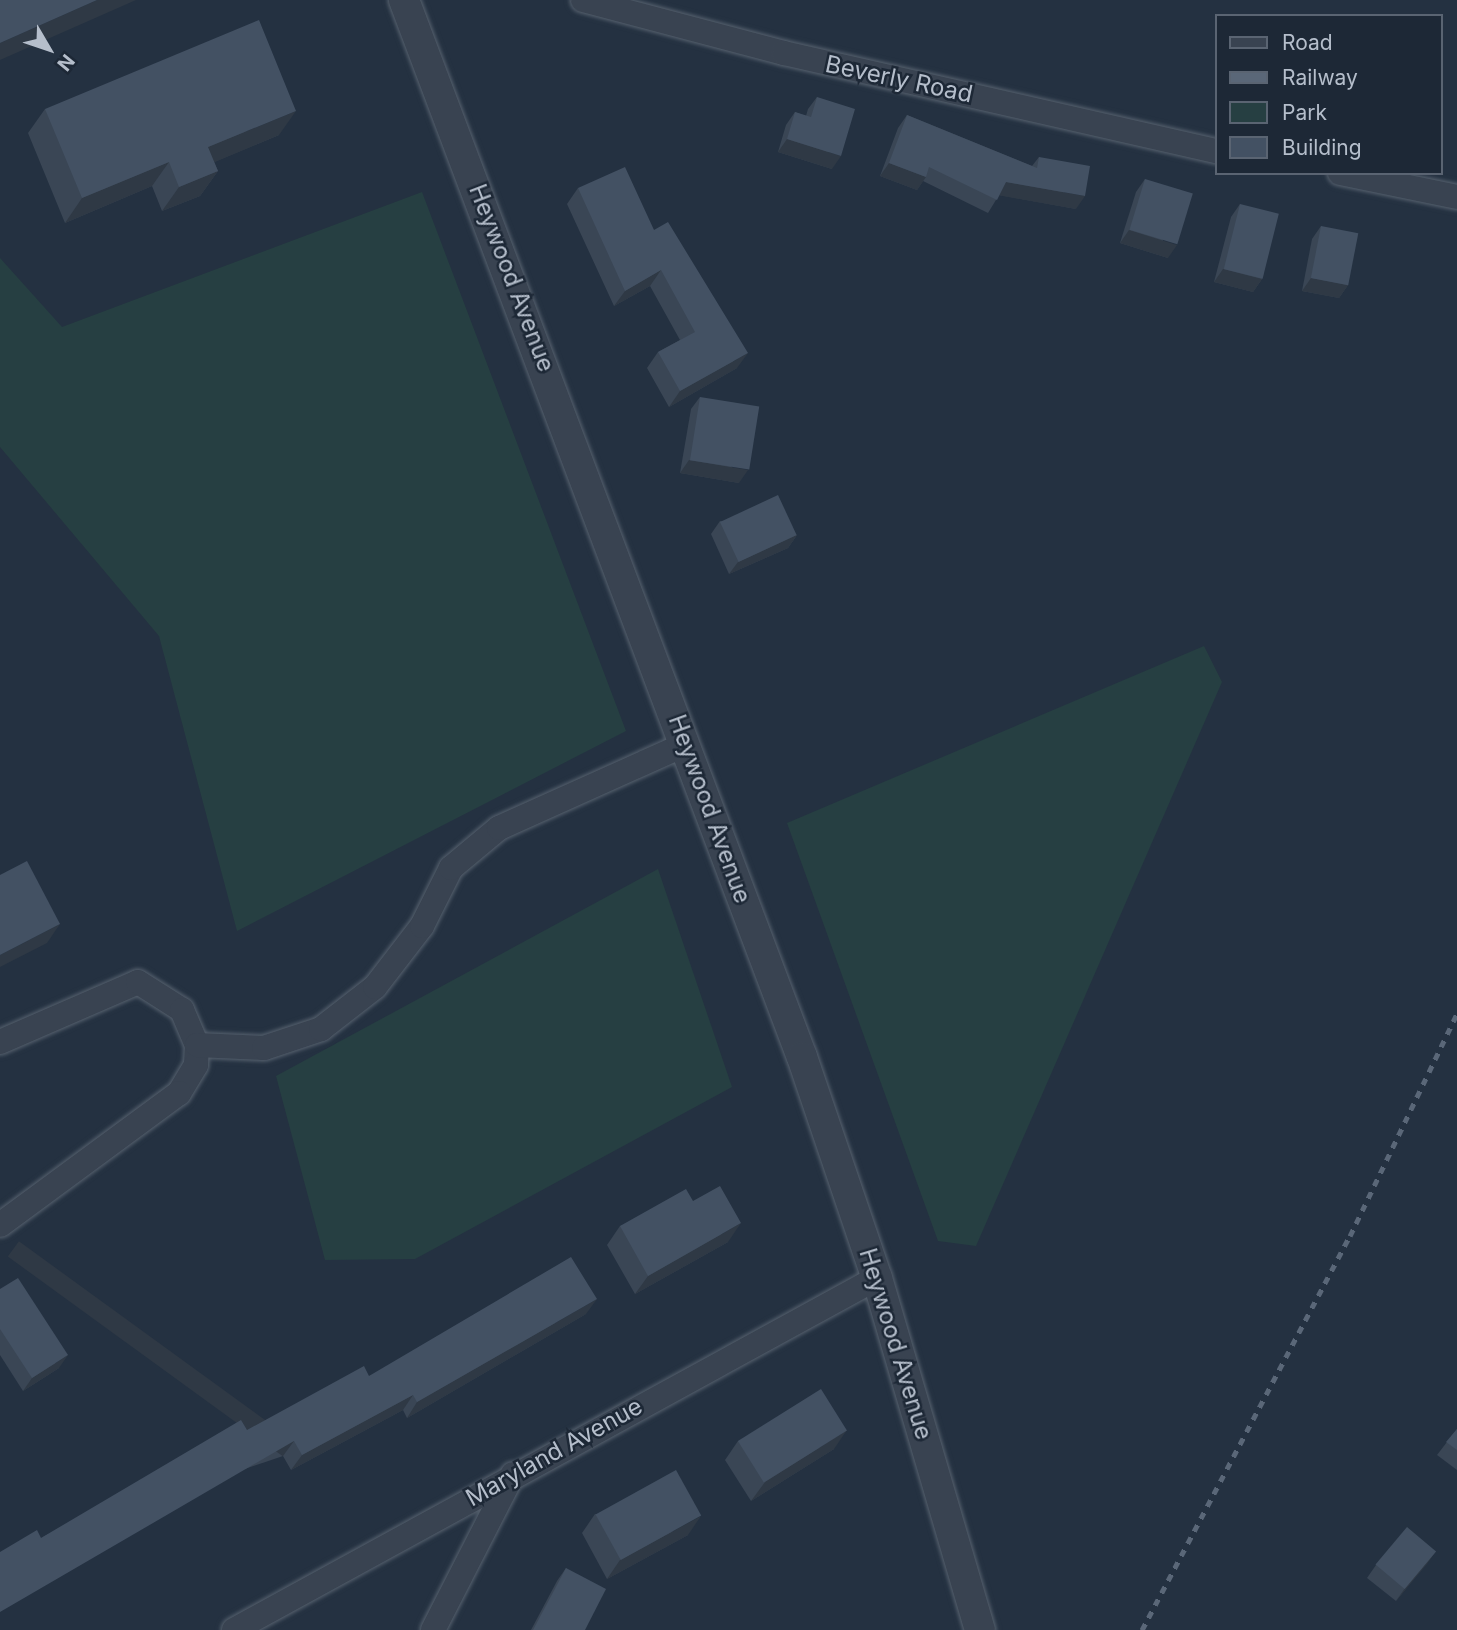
<!DOCTYPE html>
<style>
body{margin:0}
#map{position:relative;width:1457px;height:1630px;overflow:hidden;background:#243141;font-family:Inter,sans-serif}
div>[style]{position:absolute}
.green>*{inset:0;background:#263f42}
.roads{filter:drop-shadow(0 0 2px #56616e) drop-shadow(0 0 2px #56616e)}
.minor>*{height:24px;margin:-12px;padding:0 12px;transform-origin:12px;border-radius:12px;background:#394351}
.tertiary>*{height:30px;margin:-15px;padding:0 15px;transform-origin:15px;border-radius:15px;background:#394351}
.rail>*{height:5px;margin-top:-2.5px;transform-origin:0;background:repeating-linear-gradient(90deg,#5a6778 0 7px,transparent 0 14px)}
.wall>*{inset:0;background:#3a4655}
.shaded-wall>*{inset:0;background:#2f3945;transform-origin:0 0}
.building>*{inset:0;background:#435163;transform-origin:0 0}
span{translate:-50% -50%;white-space:nowrap;text-align:center;line-height:1.15;-webkit-text-stroke:5px #1d2836;paint-order:stroke}
.street-label{font-size:24px;color:#b5becb}
.legend{position:absolute;left:1215px;top:14px;width:228px;height:161px;box-sizing:border-box;background:#1d2836;border:2px solid #5a6472;margin:0;padding:9px 12px;list-style:none;font-size:21px;color:#b5becb}
.legend li{display:flex;align-items:center;gap:14px;height:35px}
.legend b{width:35px;border:2px solid #5a6472}
.north{position:absolute;left:14px;top:14px;width:70px;height:70px;-webkit-text-stroke:5px #1d2836;paint-order:stroke;rotate:129deg;font-size:19px;font-weight:700;line-height:28px;text-align:center;color:#b5becb}
.north::after{content:'';display:block;margin:auto;width:24px;height:32px;background:#b5becb;clip-path:polygon(50% 0,100% 100%,50% 72%,0 100%)}
</style>
<div id="map">
<div class="green">
<i style="clip-path:polygon(422px 192px,626px 731px,237px 931px,159px 636px,0 447px,0 258px,62px 327px)"></i>
<i style="clip-path:polygon(1204px 646px,1222px 682px,976px 1246px,938px 1241px,787px 823px)"></i>
<i style="clip-path:polygon(658px 869px,732px 1087px,415px 1259px,325px 1260px,276px 1076px)"></i>
</div>
<div class="roads">
<div class="minor">
<i style="left:583px;top:0;width:208px;rotate:14.8deg"></i>
<i style="left:784px;top:53px;width:444px;rotate:12.8deg"></i>
<i style="left:1340px;top:173px;width:119px;rotate:11.6deg"></i>
<i style="left:0;top:1042px;width:150px;rotate:-23.5deg"></i>
<i style="left:138px;top:982px;width:52px;rotate:32.5deg"></i>
<i style="left:182px;top:1010px;width:38px;rotate:67deg"></i>
<i style="left:197px;top:1045px;width:20px;rotate:93deg"></i>
<i style="left:196px;top:1065px;width:33px;rotate:121deg"></i>
<i style="left:179px;top:1093px;width:222px;rotate:143.6deg"></i>
<i style="left:197px;top:1045px;width:67px;rotate:2.6deg"></i>
<i style="left:264px;top:1048px;width:60px;rotate:-18.4deg"></i>
<i style="left:321px;top:1029px;width:68px;rotate:-37.9deg"></i>
<i style="left:375px;top:987px;width:77px;rotate:-52.4deg"></i>
<i style="left:422px;top:926px;width:65px;rotate:-63.4deg"></i>
<i style="left:451px;top:868px;width:62px;rotate:-39.8deg"></i>
<i style="left:499px;top:828px;width:205px;rotate:-24.2deg"></i>
<i style="left:234px;top:1630px;width:733px;rotate:-28.7deg"></i>
<i style="left:433px;top:1630px;width:175px;rotate:-62.9deg"></i>
</div>
<div class="tertiary">
<i style="left:404px;top:0;width:1129px;rotate:69.37deg"></i>
<i style="left:802px;top:1057px;width:233px;rotate:71.3deg"></i>
<i style="left:877px;top:1278px;width:367px;rotate:73.7deg"></i>
</div>
</div>
<div class="rail">
<i style="left:1142px;top:1630px;width:446px;rotate:-62.2deg"></i>
<i style="left:1350px;top:1236px;width:246px;rotate:-64.3deg"></i>
</div>
<div class="wall">
<i style="clip-path:polygon(817px 97px,832px 169px,778px 152px,786px 125px,795px 112px,806px 116px,808px 109px)"></i>
<i style="clip-path:polygon(45px 109px,279px 135px,214px 162px,218px 171px,200px 196px,162px 211px,152px 186px,65px 223px,28px 133px)"></i>
<i style="clip-path:polygon(907px 115px,1032px 166px,1039px 157px,1076px 209px,999px 195px,988px 213px,923px 181px,917px 190px,880px 176px,898px 128px)"></i>
<i style="clip-path:polygon(1145px 179px,1168px 258px,1120px 243px,1136px 192px)"></i>
<i style="clip-path:polygon(578px 188px,654px 230px,737px 368px,669px 407px,647px 368px,658px 352px,680px 340px,650px 286px,614px 306px,567px 204px)"></i>
<i style="clip-path:polygon(1240px 204px,1262px 279px,1253px 292px,1214px 282px,1231px 217px)"></i>
<i style="clip-path:polygon(1321px 226px,1348px 285px,1339px 298px,1302px 291px,1312px 239px)"></i>
<i style="clip-path:polygon(700px 397px,739px 483px,680px 473px,691px 409px)"></i>
<i style="clip-path:polygon(720px 521px,797px 535px,788px 548px,729px 574px,711px 534px)"></i>
<i style="clip-path:polygon(693px 1201px,728px 1242px,635px 1294px,607px 1245px,620px 1226px)"></i>
<i style="clip-path:polygon(0 1289px,59px 1368px,23px 1391px,0 1355px)"></i>
<i style="clip-path:polygon(586px 1314px,407px 1418px,403px 1410px,291px 1470px,283px 1456px,41px 1538px,247px 1430px,369px 1376px)"></i>
<i style="clip-path:polygon(1457px 1429px,1457px 1470px,1437px 1455px)"></i>
<i style="clip-path:polygon(738px 1441px,834px 1449px,751px 1501px,725px 1460px)"></i>
<i style="clip-path:polygon(595px 1514px,688px 1535px,607px 1579px,582px 1533px)"></i>
<i style="clip-path:polygon(1436px 1551px,1396px 1601px,1367px 1578px,1376px 1565px)"></i>
<i style="clip-path:polygon(566px 1568px,585px 1630px,531px 1630px,557px 1581px)"></i>
</div>
<div class="shaded-wall">
<i style="clip-path:polygon(97px 0,136px 0,0 60px,0 43px)"></i>
<i style="clip-path:polygon(296px 111px,279px 135px,191px 172px,208px 147px)"></i>
<i style="clip-path:polygon(787px 139px,841px 156px,832px 169px,778px 152px)"></i>
<i style="clip-path:polygon(169px 162px,152px 186px,65px 223px,82px 198px)"></i>
<i style="clip-path:polygon(889px 163px,926px 177px,917px 190px,880px 176px)"></i>
<i style="clip-path:polygon(218px 171px,200px 196px,162px 211px,179px 187px)"></i>
<i style="clip-path:polygon(1006px 182px,1085px 196px,1076px 209px,997px 195px)"></i>
<i style="clip-path:polygon(1129px 230px,1177px 245px,1168px 258px,1120px 243px)"></i>
<i style="clip-path:polygon(1223px 269px,1262px 279px,1253px 292px,1214px 282px)"></i>
<i style="clip-path:polygon(661px 270px,650px 286px,614px 306px,625px 291px)"></i>
<i style="clip-path:polygon(1311px 278px,1348px 285px,1339px 298px,1302px 291px)"></i>
<i style="clip-path:polygon(748px 353px,737px 368px,669px 407px,680px 391px)"></i>
<i style="clip-path:polygon(689px 460px,748px 470px,739px 483px,680px 473px)"></i>
<i style="clip-path:polygon(797px 535px,788px 548px,729px 574px,738px 562px)"></i>
<i style="clip-path:polygon(60px 924px,47px 943px,0 967px,0 955px)"></i>
<i style="clip-path:polygon(741px 1223px,728px 1242px,635px 1294px,648px 1276px)"></i>
<i style="clip-path:polygon(597px 1299px,586px 1314px,407px 1418px,417px 1402px)"></i>
<i style="clip-path:polygon(68px 1355px,59px 1368px,23px 1391px,32px 1378px)"></i>
<i style="clip-path:polygon(413px 1395px,403px 1410px,291px 1470px,302px 1455px)"></i>
<i style="clip-path:polygon(847px 1430px,834px 1449px,751px 1501px,765px 1482px)"></i>
<i style="left:294px;top:1441px;width:19px;height:340px;rotate:126deg"></i>
<i style="clip-path:polygon(701px 1516px,688px 1535px,607px 1579px,620px 1560px)"></i>
<i style="clip-path:polygon(1436px 1551px,1427px 1564px,1396px 1601px,1405px 1588px)"></i>
</div>
<div class="building">
<i style="clip-path:polygon(0 0,97px 0,0 43px)"></i>
<i style="clip-path:polygon(259px 20px,296px 111px,208px 147px,218px 171px,179px 187px,169px 162px,82px 198px,45px 109px)"></i>
<i style="clip-path:polygon(817px 97px,855px 109px,841px 156px,787px 139px,795px 112px,811px 117px)"></i>
<i style="clip-path:polygon(907px 115px,1037px 168px,1039px 157px,1090px 166px,1085px 196px,1006px 182px,997px 200px,929px 167px,926px 177px,889px 163px)"></i>
<i style="clip-path:polygon(625px 167px,654px 230px,668px 222px,748px 353px,680px 391px,658px 352px,695px 332px,661px 270px,625px 291px,578px 188px)"></i>
<i style="left:1145px;top:179px;width:50px;height:53px;rotate:17deg"></i>
<i style="left:1240px;top:204px;width:40px;height:67px;rotate:14deg"></i>
<i style="left:1321px;top:226px;width:38px;height:53px;rotate:11deg"></i>
<i style="left:700px;top:397px;width:60px;height:64px;rotate:9deg"></i>
<i style="left:778px;top:495px;width:44px;height:64px;rotate:65deg"></i>
<i style="clip-path:polygon(27px 861px,60px 924px,0 955px,0 875px)"></i>
<i style="clip-path:polygon(720px 1186px,741px 1223px,648px 1276px,620px 1226px,686px 1189px,693px 1201px)"></i>
<i style="clip-path:polygon(571px 1257px,597px 1299px,417px 1402px,413px 1395px,302px 1455px,294px 1441px,0 1612px,0 1552px,37px 1530px,41px 1538px,241px 1420px,247px 1430px,364px 1366px,369px 1376px)"></i>
<i style="clip-path:polygon(18px 1278px,68px 1355px,32px 1378px,0 1329px,0 1289px)"></i>
<i style="left:821px;top:1389px;width:49px;height:98px;rotate:58deg"></i>
<i style="clip-path:polygon(1457px 1429px,1457px 1450px,1446px 1442px)"></i>
<i style="left:676px;top:1470px;width:52px;height:92px;rotate:61deg"></i>
<i style="left:1407px;top:1527px;width:38px;height:49px;rotate:40deg"></i>
<i style="clip-path:polygon(566px 1568px,606px 1589px,585px 1630px,533px 1630px)"></i>
</div>
<div class="street-label">
<span style="left:899px;top:79px;rotate:12deg">Beverly Road</span>
<span style="left:512px;top:278px;rotate:69deg">Heywood Avenue</span>
<span style="left:710px;top:809px;rotate:70deg">Heywood Avenue</span>
<span style="left:896px;top:1344px;rotate:73deg">Heywood Avenue</span>
<span style="left:554px;top:1452px;rotate:-29deg">Maryland Avenue</span>
</div>
<ul class="legend">
<li><b style="height:9px;background:#394351"></b>Road</li>
<li><b style="height:9px;background:#5a6778"></b>Railway</li>
<li><b style="height:19px;background:#263f42"></b>Park</li>
<li><b style="height:19px;background:#435163"></b>Building</li>
</ul>
<div class="north">N</div>
</div>
